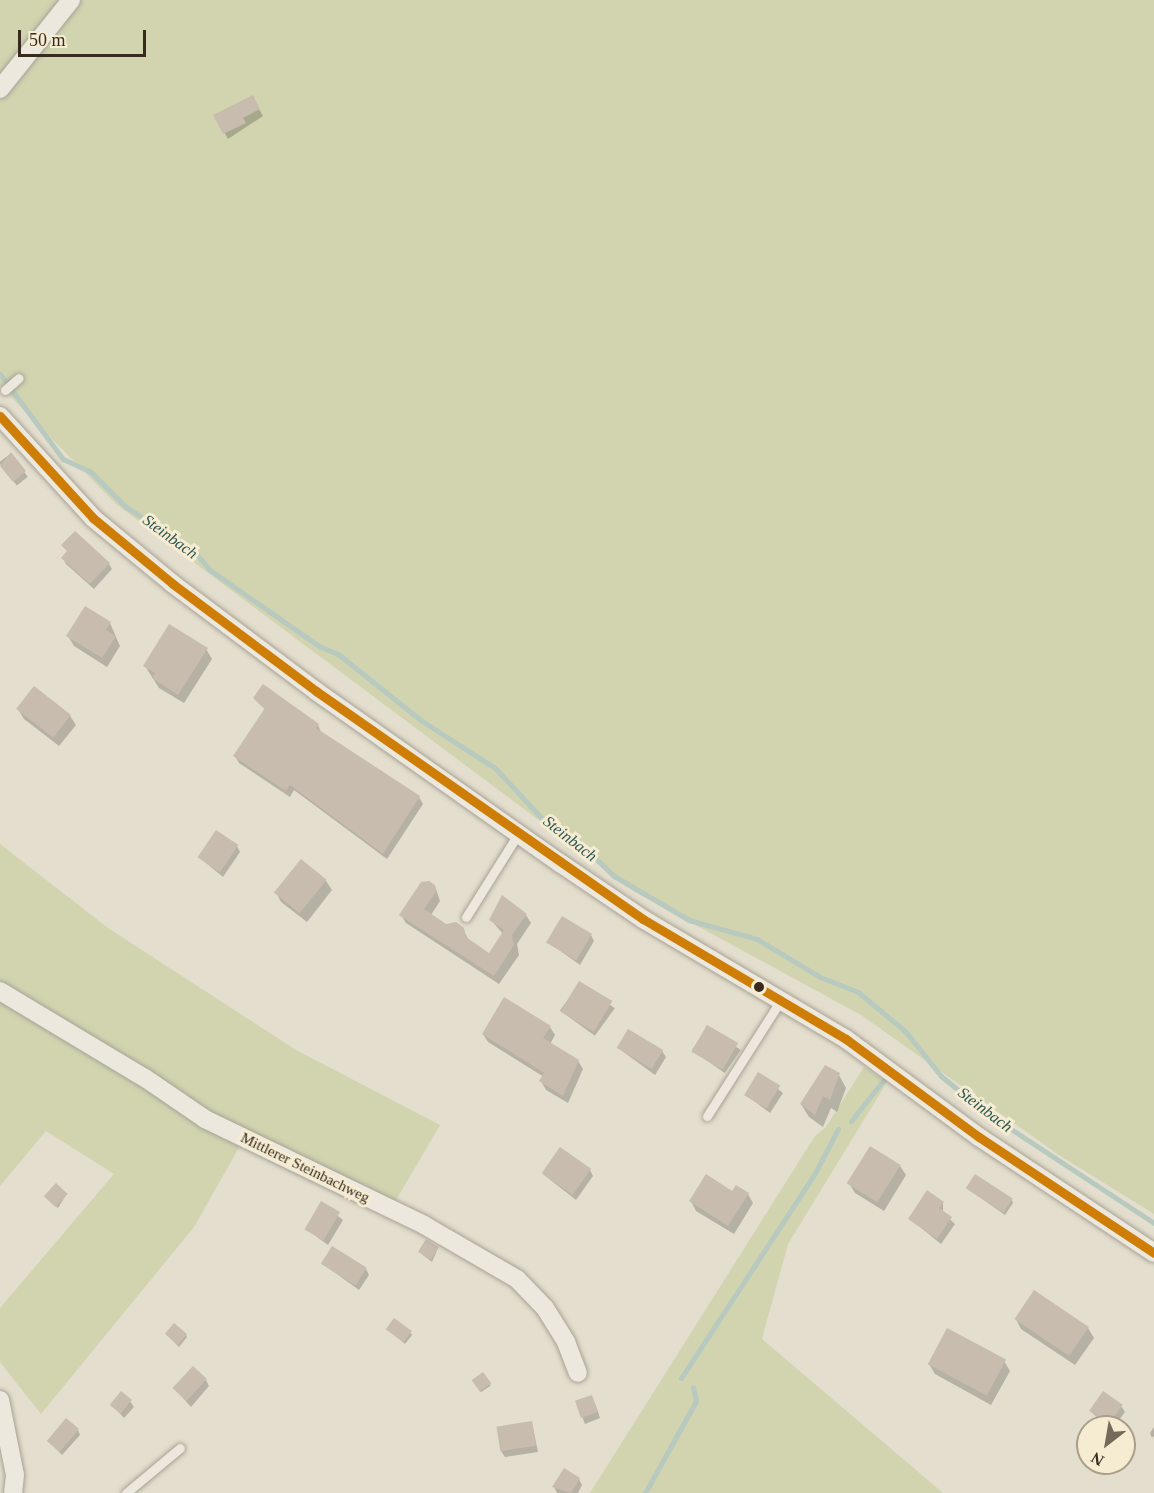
<!DOCTYPE html>
<style>
body{margin:0}
#map{position:relative;width:1154px;height:1493px;overflow:hidden;background:#e3decd;font-family:"Times New Roman",serif}
div>[style]{position:absolute}
.green>*{inset:0;background:#d1d4af}
.shadow>*{inset:0;background:#0003;transform-origin:0 0}
.stream>*{height:5px;margin:-2.5px;padding:0 2.5px;transform-origin:2.5px;border-radius:2.5px;background:#b8c9bf}
.building>*{inset:0;background:#c7bcae;transform-origin:0 0}
.roads{filter:drop-shadow(0 0 2px #a8a296) drop-shadow(0 0 2px #a8a296)}
.lane>*{height:9px;margin:-4.5px;padding:0 4.5px;transform-origin:4.5px;border-radius:4.5px;background:#ece8de}
.street>*{height:18px;margin:-9px;padding:0 9px;transform-origin:9px;border-radius:9px;background:#ece8de}
.bus-1>*{height:9px;margin:-4.5px;padding:0 4.5px;transform-origin:4.5px;border-radius:4.5px;background:#ce7e07}
.dots>*{width:16px;height:16px;translate:-50% -50%;box-sizing:border-box;border:3px solid #f5ecd2;border-radius:50%}
span{translate:-50% -50%;white-space:nowrap;text-align:center;line-height:1.15;-webkit-text-stroke:6px #f5ecd2;paint-order:stroke}
.street-label{font-size:15px;color:#372b1e}
.water-label{font-size:16px;color:#2d5655;font-style:italic}
.north{position:absolute;left:1076px;top:1415px;width:60px;height:60px;box-sizing:border-box;background:#f5ecd2;border:2px solid #a99f8a;border-radius:50%;rotate:211deg;font-size:16px;font-weight:700;line-height:24px;text-align:center;color:#372b1e}
.north::after{content:'';display:block;margin:auto;width:21px;height:27px;background:#736a5b;clip-path:polygon(50% 0,100% 100%,50% 72%,0 100%)}
.scale{position:absolute;left:18px;top:30px;width:128px;height:27px;box-sizing:border-box;border:3px solid #372b1e;border-top:0;padding-left:8px;font-size:18px;line-height:21px;white-space:nowrap;color:#372b1e;-webkit-text-stroke:4px #f5ecd2;paint-order:stroke}
</style>
<div id="map">
<div class="green">
<i style="clip-path:polygon(0 0,1154px 0,1154px 1214px,1059px 1155px,861px 1015px,635px 892px,116px 504px,0 386px)"></i>
<i style="clip-path:polygon(0 844px,108px 928px,296px 1050px,440px 1125px,392px 1207px,241px 1144px,194px 1227px,41px 1414px,0 1362px,0 1308px,114px 1174px,46px 1131px,0 1186px)"></i>
<i style="clip-path:polygon(864px 1067px,887px 1082px,788px 1244px,762px 1339px,943px 1493px,590px 1493px,815px 1136px,826px 1127px)"></i>
</div>
<div class="shadow">
<i style="clip-path:polygon(252px 97px,263px 116px,228px 139px,215px 115px)"></i>
<i style="left:10px;top:454px;width:29px;height:14px;rotate:52deg"></i>
<i style="clip-path:polygon(63px 545px,109px 564px,112px 569px,94px 589px,66px 564px,63px 558px,68px 552px)"></i>
<i style="clip-path:polygon(110px 623px,120px 646px,107px 667px,74px 646px,68px 636px)"></i>
<i style="clip-path:polygon(206px 649px,212px 659px,184px 703px,159px 688px,145px 666px)"></i>
<i style="clip-path:polygon(254px 699px,318px 725px,321px 732px,419px 797px,423px 804px,387px 859px,294px 790px,290px 797px,239px 763px,235px 756px,266px 710px)"></i>
<i style="clip-path:polygon(18px 709px,70px 716px,76px 725px,59px 746px,24px 719px)"></i>
<i style="clip-path:polygon(237px 846px,240px 852px,223px 877px,200px 858px)"></i>
<i style="clip-path:polygon(326px 881px,332px 890px,307px 922px,281px 902px,276px 892px)"></i>
<i style="clip-path:polygon(435px 886px,440px 901px,431px 915px,446px 925px,463px 929px,469px 941px,489px 955px,503px 934px,491px 920px,526px 915px,531px 923px,517px 944px,519px 955px,499px 984px,406px 923px,401px 915px)"></i>
<i style="clip-path:polygon(591px 935px,594px 941px,580px 965px,548px 942px)"></i>
<i style="left:580px;top:983px;width:43px;height:34px;rotate:36deg"></i>
<i style="clip-path:polygon(550px 1027px,555px 1035px,550px 1044px,578px 1061px,583px 1069px,568px 1103px,546px 1090px,541px 1081px,544px 1077px,488px 1042px,483px 1034px)"></i>
<i style="left:708px;top:1027px;width:40px;height:28px;rotate:35deg"></i>
<i style="clip-path:polygon(618px 1048px,662px 1051px,666px 1057px,655px 1075px)"></i>
<i style="clip-path:polygon(758px 1074px,783px 1093px,770px 1113px,746px 1095px)"></i>
<i style="clip-path:polygon(839px 1075px,846px 1088px,837px 1112px,831px 1108px,823px 1127px,809px 1117px,801px 1104px)"></i>
<i style="clip-path:polygon(900px 1166px,906px 1175px,884px 1211px,855px 1193px,849px 1183px)"></i>
<i style="clip-path:polygon(590px 1170px,593px 1176px,576px 1200px,543px 1174px)"></i>
<i style="clip-path:polygon(968px 1189px,1012px 1200px,1013px 1203px,1005px 1215px)"></i>
<i style="clip-path:polygon(732px 1193px,748px 1194px,753px 1203px,734px 1234px,696px 1211px,691px 1201px)"></i>
<i style="clip-path:polygon(66px 1195px,58px 1208px,48px 1199px)"></i>
<i style="clip-path:polygon(321px 1203px,343px 1220px,328px 1245px,306px 1229px)"></i>
<i style="clip-path:polygon(943px 1203px,943px 1213px,955px 1224px,941px 1244px,910px 1219px)"></i>
<i style="clip-path:polygon(438px 1248px,432px 1262px,419px 1252px)"></i>
<i style="clip-path:polygon(323px 1264px,366px 1269px,369px 1275px,359px 1290px)"></i>
<i style="clip-path:polygon(1034px 1292px,1088px 1328px,1094px 1338px,1075px 1365px,1021px 1329px,1016px 1319px)"></i>
<i style="clip-path:polygon(388px 1330px,410px 1332px,412px 1335px,405px 1344px)"></i>
<i style="clip-path:polygon(166px 1334px,186px 1335px,187px 1337px,179px 1347px)"></i>
<i style="clip-path:polygon(1004px 1361px,1010px 1371px,991px 1405px,935px 1374px,929px 1364px)"></i>
<i style="left:483px;top:1374px;width:14px;height:12px;rotate:56deg"></i>
<i style="clip-path:polygon(206px 1380px,209px 1386px,191px 1407px,175px 1389px)"></i>
<i style="clip-path:polygon(130px 1401px,134px 1407px,124px 1418px,112px 1405px)"></i>
<i style="clip-path:polygon(576px 1402px,595px 1403px,600px 1418px,585px 1424px)"></i>
<i style="clip-path:polygon(1121px 1406px,1125px 1412px,1114px 1427px,1108px 1427px,1090px 1411px)"></i>
<i style="clip-path:polygon(532px 1423px,538px 1452px,505px 1457px,501px 1451px)"></i>
<i style="clip-path:polygon(1154px 1427px,1154px 1436px,1152px 1438px,1150px 1433px)"></i>
<i style="clip-path:polygon(78px 1430px,80px 1435px,62px 1455px,48px 1440px)"></i>
<i style="clip-path:polygon(579px 1479px,582px 1485px,578px 1493px,557px 1493px,554px 1487px)"></i>
</div>
<div class="stream">
<i style="left:0;top:374px;width:106px;rotate:53.5deg"></i>
<i style="left:63px;top:459px;width:31px;rotate:25deg"></i>
<i style="left:91px;top:472px;width:49px;rotate:45deg"></i>
<i style="left:126px;top:507px;width:80px;rotate:32.7deg"></i>
<i style="left:193px;top:550px;width:26px;rotate:50deg"></i>
<i style="left:210px;top:570px;width:133px;rotate:34.9deg"></i>
<i style="left:319px;top:646px;width:21px;rotate:23deg"></i>
<i style="left:338px;top:654px;width:107px;rotate:38.6deg"></i>
<i style="left:422px;top:721px;width:87px;rotate:32.8deg"></i>
<i style="left:495px;top:768px;width:82px;rotate:47deg"></i>
<i style="left:551px;top:828px;width:41px;rotate:31deg"></i>
<i style="left:586px;top:849px;width:39px;rotate:44deg"></i>
<i style="left:614px;top:876px;width:87px;rotate:30.4deg"></i>
<i style="left:689px;top:920px;width:71px;rotate:15.6deg"></i>
<i style="left:757px;top:939px;width:74px;rotate:31.1deg"></i>
<i style="left:820px;top:977px;width:41px;rotate:21.5deg"></i>
<i style="left:858px;top:992px;width:61px;rotate:39.7deg"></i>
<i style="left:905px;top:1031px;width:58px;rotate:51.3deg"></i>
<i style="left:941px;top:1076px;width:60px;rotate:39deg"></i>
<i style="left:988px;top:1114px;width:199px;rotate:33.3deg"></i>
<i style="left:851px;top:1121px;width:61px;rotate:-51.6deg"></i>
<i style="left:681px;top:1378px;width:245px;rotate:-56.8deg"></i>
<i style="left:815px;top:1173px;width:50px;rotate:-62.4deg"></i>
<i style="left:645px;top:1493px;width:105px;rotate:-61deg"></i>
<i style="left:696px;top:1401px;width:14px;rotate:-102deg"></i>
</div>
<div class="building">
<i style="clip-path:polygon(253px 95px,260px 109px,243px 118px,246px 123px,223px 134px,213px 115px)"></i>
<i style="clip-path:polygon(11px 452px,26px 471px,13px 482px,0 466px)"></i>
<i style="clip-path:polygon(75px 531px,110px 563px,90px 584px,61px 558px,67px 551px,61px 545px)"></i>
<i style="clip-path:polygon(85px 606px,111px 622px,106px 630px,116px 636px,102px 658px,66px 636px)"></i>
<i style="clip-path:polygon(169px 624px,208px 648px,178px 695px,152px 678px,155px 673px,143px 666px)"></i>
<i style="clip-path:polygon(263px 684px,319px 724px,316px 728px,420px 796px,383px 854px,290px 785px,286px 791px,233px 756px,265px 708px,253px 698px)"></i>
<i style="left:34px;top:686px;width:47px;height:29px;rotate:38deg"></i>
<i style="left:216px;top:830px;width:27px;height:33px;rotate:34deg"></i>
<i style="left:301px;top:859px;width:33px;height:43px;rotate:39deg"></i>
<i style="clip-path:polygon(429px 881px,435px 885px,436px 892px,424px 909px,446px 924px,456px 922px,464px 928px,466px 937px,489px 953px,504px 930px,489px 920px,502px 895px,527px 914px,512px 935px,514px 945px,494px 976px,399px 915px,421px 882px)"></i>
<i style="left:562px;top:916px;width:35px;height:31px;rotate:31deg"></i>
<i style="left:579px;top:981px;width:39px;height:36px;rotate:31deg"></i>
<i style="clip-path:polygon(504px 997px,551px 1026px,543px 1038px,579px 1060px,563px 1096px,539px 1081px,544px 1073px,482px 1034px)"></i>
<i style="left:707px;top:1025px;width:36px;height:31px;rotate:30deg"></i>
<i style="left:628px;top:1029px;width:41px;height:22px;rotate:31deg"></i>
<i style="clip-path:polygon(825px 1065px,840px 1073px,830px 1100px,823px 1096px,815px 1115px,800px 1104px)"></i>
<i style="left:758px;top:1072px;width:26px;height:27px;rotate:31deg"></i>
<i style="left:870px;top:1146px;width:36px;height:44px;rotate:32deg"></i>
<i style="left:560px;top:1147px;width:38px;height:32px;rotate:35deg"></i>
<i style="clip-path:polygon(706px 1174px,732px 1191px,736px 1185px,749px 1193px,728px 1226px,689px 1201px)"></i>
<i style="left:975px;top:1174px;width:45px;height:17px;rotate:33deg"></i>
<i style="left:56px;top:1183px;width:16px;height:18px;rotate:43deg"></i>
<i style="clip-path:polygon(927px 1190px,944px 1202px,939px 1208px,952px 1217px,937px 1239px,908px 1219px)"></i>
<i style="left:321px;top:1201px;width:22px;height:33px;rotate:30deg"></i>
<i style="left:426px;top:1239px;width:15px;height:15px;rotate:32deg"></i>
<i style="left:332px;top:1246px;width:41px;height:21px;rotate:32deg"></i>
<i style="left:1034px;top:1290px;width:66px;height:35px;rotate:34deg"></i>
<i style="left:394px;top:1318px;width:22px;height:14px;rotate:36deg"></i>
<i style="left:174px;top:1323px;width:17px;height:14px;rotate:40deg"></i>
<i style="left:947px;top:1328px;width:67px;height:41px;rotate:28deg"></i>
<i style="left:193px;top:1366px;width:19px;height:30px;rotate:43deg"></i>
<i style="left:483px;top:1372px;width:14px;height:14px;rotate:54deg"></i>
<i style="left:121px;top:1391px;width:14px;height:18px;rotate:39deg"></i>
<i style="left:1103px;top:1391px;width:24px;height:24px;rotate:35deg"></i>
<i style="left:592px;top:1395px;width:18px;height:18px;rotate:71deg"></i>
<i style="left:66px;top:1418px;width:17px;height:30px;rotate:40deg"></i>
<i style="left:532px;top:1421px;width:25px;height:36px;rotate:81deg"></i>
<i style="clip-path:polygon(564px 1468px,580px 1478px,571px 1493px,552px 1487px)"></i>
</div>
<div class="roads">
<div class="lane">
<i style="left:5px;top:390px;width:18px;rotate:-41deg"></i>
<i style="left:466px;top:917px;width:98px;rotate:-57.9deg"></i>
<i style="left:707px;top:1116px;width:138px;rotate:-57.5deg"></i>
<i style="left:126px;top:1493px;width:70px;rotate:-39.8deg"></i>
</div>
<div class="street">
<i style="left:0;top:89px;width:114px;rotate:-51.4deg"></i>
<i style="left:0;top:416px;width:138px;rotate:47.6deg"></i>
<i style="left:93px;top:518px;width:104px;rotate:39.5deg"></i>
<i style="left:173px;top:584px;width:179px;rotate:36.8deg"></i>
<i style="left:316px;top:691px;width:299px;rotate:35.2deg"></i>
<i style="left:560px;top:863px;width:100px;rotate:34deg"></i>
<i style="left:643px;top:919px;width:236px;rotate:30.6deg"></i>
<i style="left:846px;top:1039px;width:165px;rotate:36.4deg"></i>
<i style="left:979px;top:1137px;width:210px;rotate:33.5deg"></i>
<i style="left:0;top:991px;width:169px;rotate:31deg"></i>
<i style="left:145px;top:1078px;width:73px;rotate:34.3deg"></i>
<i style="left:205px;top:1119px;width:243px;rotate:25.8deg"></i>
<i style="left:424px;top:1225px;width:108px;rotate:30.1deg"></i>
<i style="left:517px;top:1279px;width:40px;rotate:46deg"></i>
<i style="left:545px;top:1308px;width:40px;rotate:58deg"></i>
<i style="left:566px;top:1342px;width:33px;rotate:69deg"></i>
<i style="left:0;top:1400px;width:76px;rotate:78.7deg"></i>
<i style="left:15px;top:1475px;width:18px;rotate:96deg"></i>
</div>
</div>
<div class="bus-1">
<i style="left:0;top:416px;width:138px;rotate:47.6deg"></i>
<i style="left:93px;top:518px;width:104px;rotate:39.5deg"></i>
<i style="left:173px;top:584px;width:179px;rotate:36.8deg"></i>
<i style="left:316px;top:691px;width:399px;rotate:34.9deg"></i>
<i style="left:643px;top:919px;width:236px;rotate:30.6deg"></i>
<i style="left:846px;top:1039px;width:165px;rotate:36.4deg"></i>
<i style="left:979px;top:1137px;width:210px;rotate:33.5deg"></i>
</div>
<div class="dots">
<i style="left:759px;top:987px;background:#372b1e"></i>
</div>
<div class="street-label">
<span style="left:305px;top:1168px;rotate:26deg">Mittlerer Steinbachweg</span>
</div>
<div class="water-label">
<span style="left:170px;top:537px;rotate:36deg">Steinbach</span>
<span style="left:570px;top:839px;rotate:38deg">Steinbach</span>
<span style="left:985px;top:1110px;rotate:37deg">Steinbach</span>
</div>
<div class="north">N</div>
<div class="scale">50 m</div>
</div>
